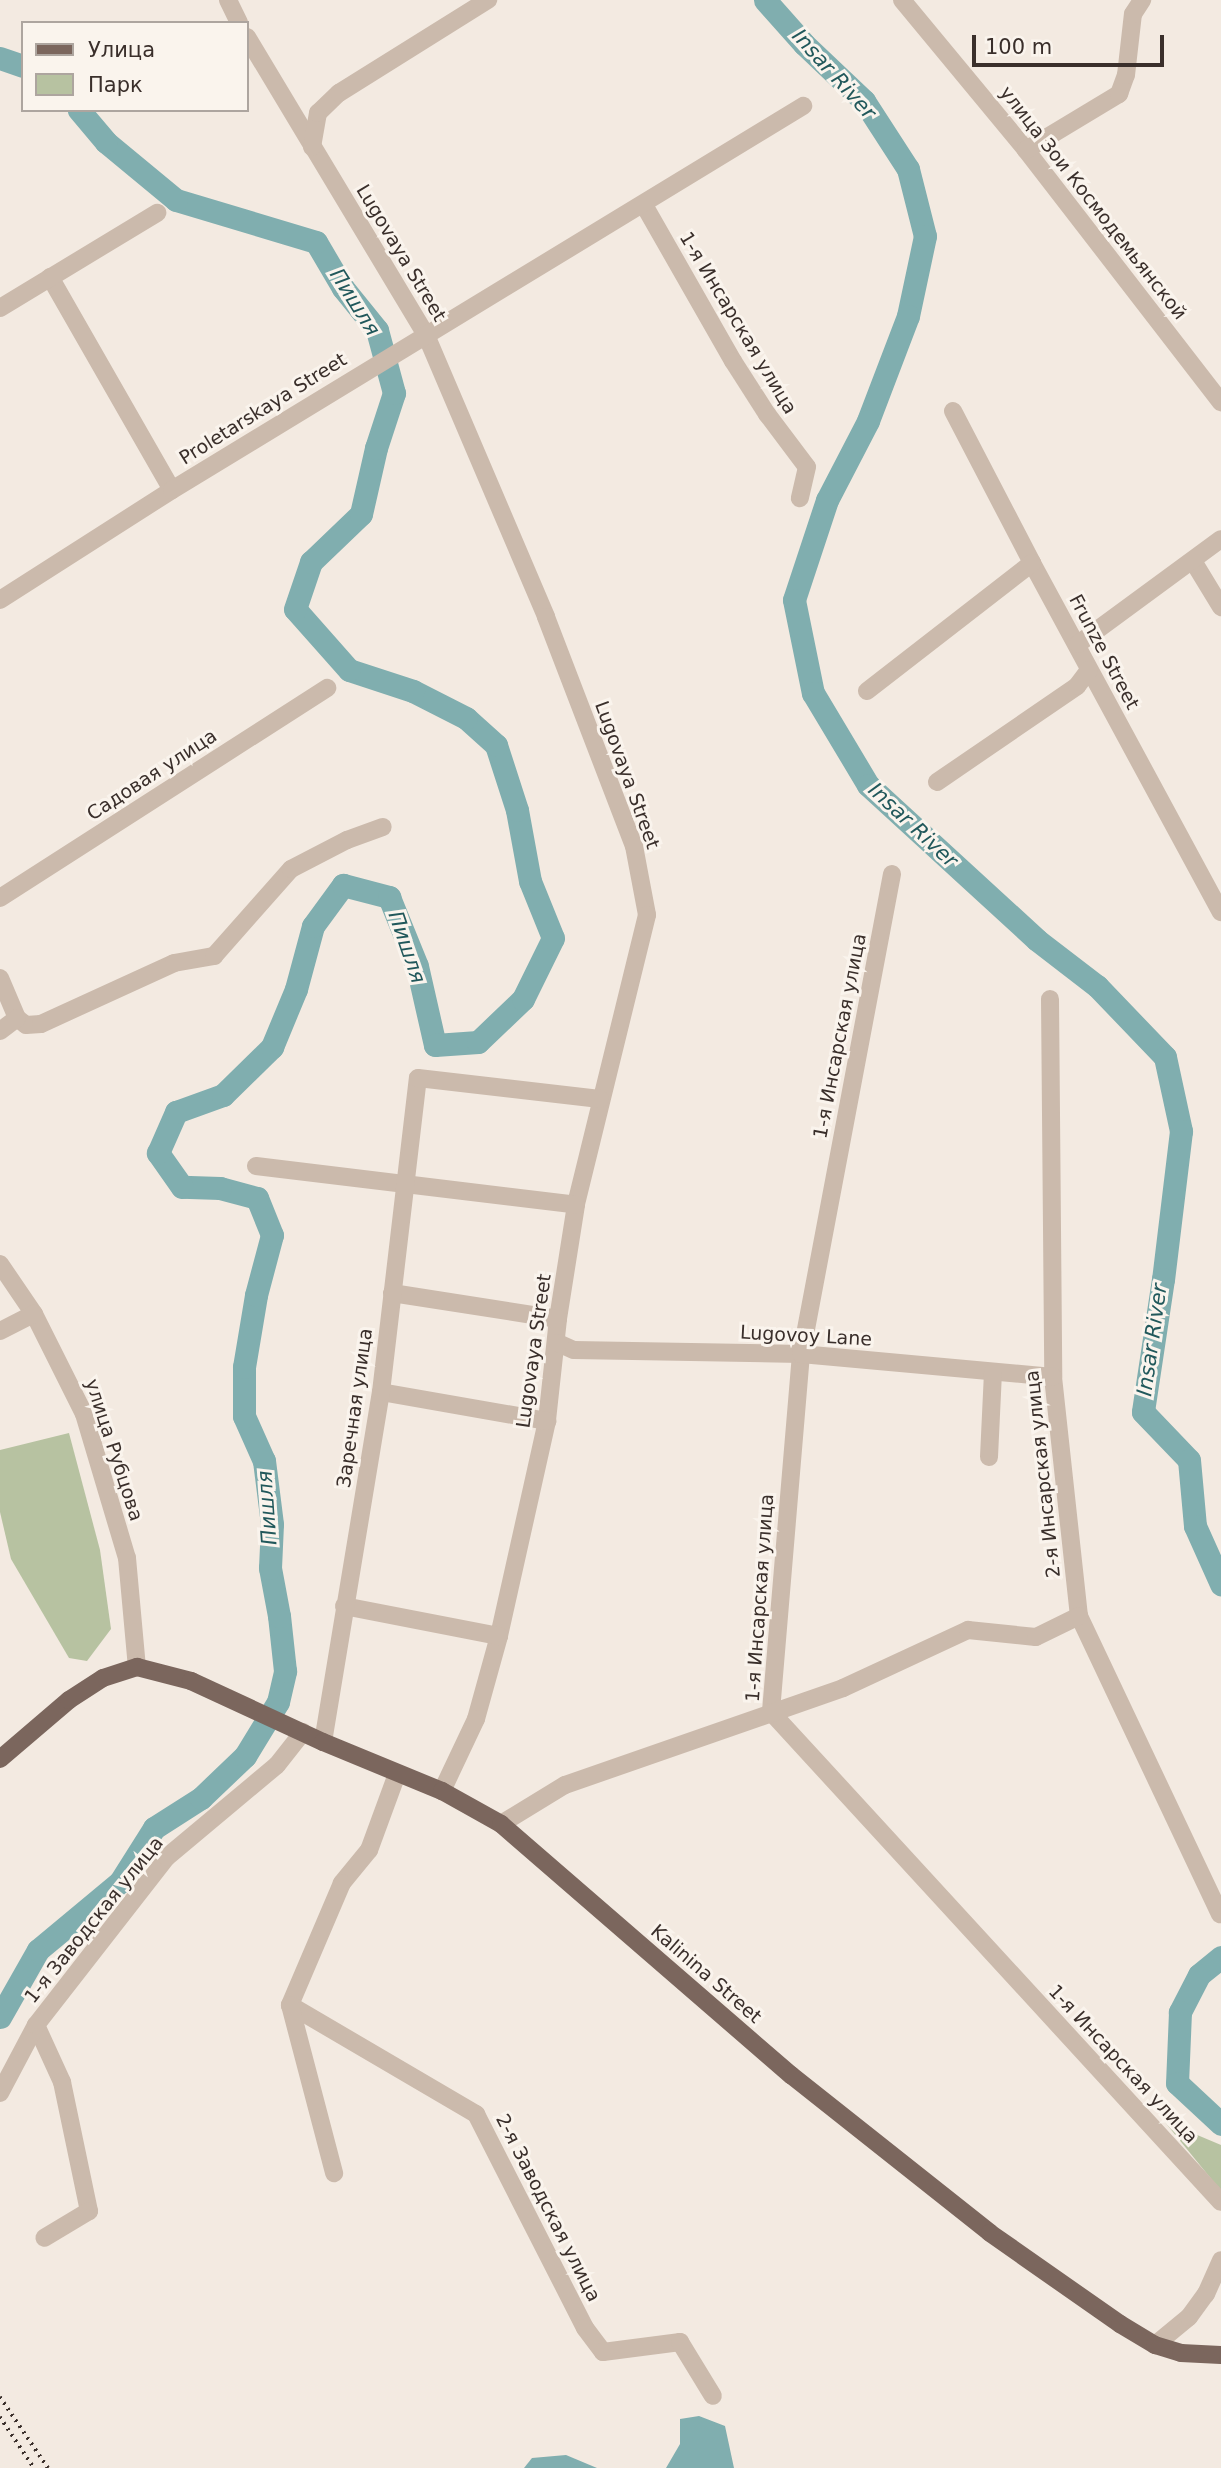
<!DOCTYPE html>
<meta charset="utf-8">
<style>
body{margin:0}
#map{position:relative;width:1221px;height:2468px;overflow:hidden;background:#f3eae1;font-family:"DejaVu Sans",sans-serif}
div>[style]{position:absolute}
.green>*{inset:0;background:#b7c2a1}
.water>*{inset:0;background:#80aeaf}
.river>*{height:23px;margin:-11.5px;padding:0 11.5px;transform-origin:11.5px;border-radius:11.5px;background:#80aeaf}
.minor>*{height:18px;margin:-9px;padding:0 9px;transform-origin:9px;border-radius:9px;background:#cbbaac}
.major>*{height:18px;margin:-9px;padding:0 9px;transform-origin:9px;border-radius:9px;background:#7b665d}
.rail>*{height:3.5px;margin-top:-1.75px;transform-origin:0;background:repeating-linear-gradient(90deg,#3a2f2b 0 2px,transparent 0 7px)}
span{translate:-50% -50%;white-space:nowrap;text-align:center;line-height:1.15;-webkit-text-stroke:6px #faf4ed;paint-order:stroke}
.street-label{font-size:19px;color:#3a2f2b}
.water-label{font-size:21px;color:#21585b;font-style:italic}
.legend{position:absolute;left:21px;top:21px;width:228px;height:91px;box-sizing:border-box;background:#faf4ed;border:2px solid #ada59f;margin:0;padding:9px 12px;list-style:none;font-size:21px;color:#3a2f2b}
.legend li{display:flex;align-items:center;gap:14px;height:35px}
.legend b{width:35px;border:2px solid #ada59f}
.scale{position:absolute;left:972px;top:35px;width:192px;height:32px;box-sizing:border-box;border:4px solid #3a2f2b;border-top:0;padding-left:9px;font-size:21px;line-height:24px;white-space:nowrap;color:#3a2f2b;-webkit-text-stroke:5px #faf4ed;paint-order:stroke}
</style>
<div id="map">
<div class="green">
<i style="clip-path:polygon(69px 1433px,100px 1550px,111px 1629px,87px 1661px,69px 1658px,11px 1559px,0 1512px,0 1450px)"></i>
<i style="clip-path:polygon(1164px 2121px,1221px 2145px,1221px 2191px)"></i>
</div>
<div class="water">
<i style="clip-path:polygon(699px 2416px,725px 2426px,734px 2468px,666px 2468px,680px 2444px,680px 2419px)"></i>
<i style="clip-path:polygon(566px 2455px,597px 2468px,524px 2468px,532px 2458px)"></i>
</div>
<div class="river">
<i style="left:765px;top:0;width:59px;rotate:48.4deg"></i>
<i style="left:804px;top:44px;width:83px;rotate:43.5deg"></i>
<i style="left:864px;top:101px;width:81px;rotate:57.1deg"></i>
<i style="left:908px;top:169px;width:69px;rotate:75.8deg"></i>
<i style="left:925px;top:236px;width:82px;rotate:102deg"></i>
<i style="left:908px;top:316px;width:112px;rotate:110.9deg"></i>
<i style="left:868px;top:421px;width:89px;rotate:117.4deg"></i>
<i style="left:827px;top:500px;width:105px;rotate:108.3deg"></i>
<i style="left:794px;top:600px;width:95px;rotate:78.5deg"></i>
<i style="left:813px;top:693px;width:107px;rotate:59.1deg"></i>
<i style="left:868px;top:785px;width:229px;rotate:42.5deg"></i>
<i style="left:1037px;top:940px;width:76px;rotate:37.5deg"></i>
<i style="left:1097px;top:986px;width:98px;rotate:46.2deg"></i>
<i style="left:1165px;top:1057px;width:76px;rotate:77.8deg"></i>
<i style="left:1181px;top:1131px;width:149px;rotate:96.9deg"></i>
<i style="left:1163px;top:1279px;width:134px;rotate:98.6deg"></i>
<i style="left:1143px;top:1412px;width:66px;rotate:46.2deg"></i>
<i style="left:1189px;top:1460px;width:66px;rotate:84.8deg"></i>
<i style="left:1195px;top:1526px;width:64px;rotate:65.9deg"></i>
<i style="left:0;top:58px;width:24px;rotate:19deg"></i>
<i style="left:1221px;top:1957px;width:28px;rotate:141deg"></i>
<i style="left:1199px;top:1975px;width:42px;rotate:117.2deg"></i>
<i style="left:1180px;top:2012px;width:71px;rotate:92.4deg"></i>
<i style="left:1177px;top:2083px;width:60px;rotate:43deg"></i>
<i style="left:0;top:2017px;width:77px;rotate:-60.4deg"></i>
<i style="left:38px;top:1950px;width:107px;rotate:-39.7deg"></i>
<i style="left:120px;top:1882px;width:64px;rotate:-57.8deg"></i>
<i style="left:154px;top:1828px;width:56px;rotate:-32.6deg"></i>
<i style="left:201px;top:1798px;width:61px;rotate:-43.7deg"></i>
<i style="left:245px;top:1756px;width:63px;rotate:-58.6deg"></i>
<i style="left:278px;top:1702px;width:32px;rotate:-77deg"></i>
<i style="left:285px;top:1671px;width:55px;rotate:-96.2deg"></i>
<i style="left:279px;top:1616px;width:49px;rotate:-100.6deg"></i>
<i style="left:270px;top:1568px;width:44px;rotate:-87.4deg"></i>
<i style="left:272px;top:1524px;width:64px;rotate:-97.2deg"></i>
<i style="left:264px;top:1461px;width:49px;rotate:-114deg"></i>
<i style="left:244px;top:1416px;width:49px;rotate:-90deg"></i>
<i style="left:244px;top:1367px;width:73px;rotate:-80.5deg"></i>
<i style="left:256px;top:1295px;width:62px;rotate:-75.1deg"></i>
<i style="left:272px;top:1235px;width:40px;rotate:-112deg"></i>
<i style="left:257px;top:1198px;width:38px;rotate:-165deg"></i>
<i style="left:220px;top:1188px;width:38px;rotate:-178deg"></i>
<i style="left:182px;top:1187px;width:42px;rotate:-125.2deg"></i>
<i style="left:158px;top:1153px;width:45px;rotate:-66.3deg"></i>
<i style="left:176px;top:1112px;width:50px;rotate:-19.9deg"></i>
<i style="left:223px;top:1095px;width:69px;rotate:-44.4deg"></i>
<i style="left:272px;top:1047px;width:63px;rotate:-67.5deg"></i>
<i style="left:296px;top:989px;width:65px;rotate:-74.9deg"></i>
<i style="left:313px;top:926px;width:51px;rotate:-53.8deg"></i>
<i style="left:343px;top:885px;width:48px;rotate:14.6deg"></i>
<i style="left:389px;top:897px;width:74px;rotate:67.9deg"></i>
<i style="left:417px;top:966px;width:81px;rotate:77.2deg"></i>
<i style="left:435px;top:1045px;width:43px;rotate:-4deg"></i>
<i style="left:478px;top:1042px;width:62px;rotate:-43.7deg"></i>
<i style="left:523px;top:999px;width:68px;rotate:-63.8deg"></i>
<i style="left:553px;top:938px;width:61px;rotate:-112deg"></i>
<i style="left:530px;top:881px;width:72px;rotate:-100.4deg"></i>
<i style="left:517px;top:810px;width:68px;rotate:-107.9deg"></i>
<i style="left:496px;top:745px;width:40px;rotate:-138deg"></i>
<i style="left:466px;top:718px;width:59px;rotate:-153deg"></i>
<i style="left:413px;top:691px;width:67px;rotate:-161.8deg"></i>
<i style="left:349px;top:670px;width:81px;rotate:-131.5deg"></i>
<i style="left:295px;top:609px;width:50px;rotate:-71.2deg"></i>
<i style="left:311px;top:562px;width:69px;rotate:-43.8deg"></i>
<i style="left:361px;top:514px;width:68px;rotate:-77.2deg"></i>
<i style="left:376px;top:448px;width:58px;rotate:-71.9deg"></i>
<i style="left:394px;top:393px;width:65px;rotate:-105.1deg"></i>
<i style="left:377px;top:330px;width:54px;rotate:-129deg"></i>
<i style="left:343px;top:288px;width:53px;rotate:-120.4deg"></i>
<i style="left:316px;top:242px;width:146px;rotate:-163.3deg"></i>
<i style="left:176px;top:200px;width:91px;rotate:-140.4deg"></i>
<i style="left:106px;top:142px;width:42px;rotate:-130.2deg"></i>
</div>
<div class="minor">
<i style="left:228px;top:0;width:25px;rotate:64deg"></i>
<i style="left:902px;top:0;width:195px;rotate:50.4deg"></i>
<i style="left:1026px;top:150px;width:319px;rotate:52.3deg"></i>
<i style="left:247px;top:37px;width:348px;rotate:59deg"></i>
<i style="left:426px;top:335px;width:306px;rotate:66.9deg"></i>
<i style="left:546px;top:617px;width:245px;rotate:69deg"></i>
<i style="left:634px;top:846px;width:70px;rotate:79.3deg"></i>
<i style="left:647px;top:915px;width:299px;rotate:103.8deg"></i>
<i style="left:576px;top:1205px;width:115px;rotate:99deg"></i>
<i style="left:558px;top:1319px;width:103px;rotate:96.2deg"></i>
<i style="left:547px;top:1421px;width:220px;rotate:102.6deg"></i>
<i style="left:499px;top:1636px;width:86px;rotate:105.5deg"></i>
<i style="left:476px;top:1719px;width:80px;rotate:115.3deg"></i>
<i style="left:312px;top:147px;width:35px;rotate:-80deg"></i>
<i style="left:318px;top:113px;width:29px;rotate:-44deg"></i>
<i style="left:339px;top:93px;width:176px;rotate:-32deg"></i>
<i style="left:1026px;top:150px;width:109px;rotate:-31.1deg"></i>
<i style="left:1119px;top:94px;width:20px;rotate:-70deg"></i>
<i style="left:1126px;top:75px;width:61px;rotate:-83.5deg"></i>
<i style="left:1133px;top:14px;width:17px;rotate:-57deg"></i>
<i style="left:644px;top:205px;width:180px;rotate:60.3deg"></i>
<i style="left:733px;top:361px;width:63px;rotate:57.3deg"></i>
<i style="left:767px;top:414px;width:66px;rotate:53deg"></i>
<i style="left:807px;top:467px;width:32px;rotate:103deg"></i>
<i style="left:50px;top:277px;width:245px;rotate:60.2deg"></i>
<i style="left:0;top:308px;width:184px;rotate:-31.2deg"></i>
<i style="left:953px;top:411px;width:171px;rotate:62.5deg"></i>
<i style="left:1032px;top:563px;width:397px;rotate:61.6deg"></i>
<i style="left:1193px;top:561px;width:54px;rotate:58.7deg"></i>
<i style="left:0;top:600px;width:204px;rotate:-32.6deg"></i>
<i style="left:172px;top:490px;width:739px;rotate:-31.32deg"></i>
<i style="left:1078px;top:644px;width:177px;rotate:-36.3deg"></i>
<i style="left:867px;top:691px;width:209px;rotate:-37.8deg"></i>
<i style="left:937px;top:782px;width:170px;rotate:-34.4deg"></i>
<i style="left:1077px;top:686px;width:20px;rotate:-53deg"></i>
<i style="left:892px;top:874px;width:489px;rotate:100.7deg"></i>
<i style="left:801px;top:1354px;width:359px;rotate:94.8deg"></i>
<i style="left:771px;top:1712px;width:665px;rotate:47.44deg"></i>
<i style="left:0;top:898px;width:389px;rotate:-32.7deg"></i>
<i style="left:0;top:978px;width:43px;rotate:67deg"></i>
<i style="left:1050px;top:999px;width:378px;rotate:89.5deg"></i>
<i style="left:1053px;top:1377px;width:240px;rotate:83.8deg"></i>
<i style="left:1079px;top:1616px;width:330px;rotate:64.7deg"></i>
<i style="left:17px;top:1018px;width:11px;rotate:38deg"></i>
<i style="left:26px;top:1025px;width:15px;rotate:-4deg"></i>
<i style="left:41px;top:1024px;width:146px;rotate:-24.6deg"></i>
<i style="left:174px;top:963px;width:41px;rotate:-9.9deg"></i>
<i style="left:214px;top:956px;width:116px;rotate:-48.5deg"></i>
<i style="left:291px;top:869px;width:63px;rotate:-27.4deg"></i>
<i style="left:347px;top:840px;width:38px;rotate:-20deg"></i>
<i style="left:0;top:1031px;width:21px;rotate:-37deg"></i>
<i style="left:256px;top:1166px;width:322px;rotate:6.9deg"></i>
<i style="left:0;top:1264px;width:60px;rotate:55.8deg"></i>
<i style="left:34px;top:1314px;width:112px;rotate:63.4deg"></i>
<i style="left:84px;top:1414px;width:150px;rotate:73.4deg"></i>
<i style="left:127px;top:1558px;width:109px;rotate:84.8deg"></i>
<i style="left:392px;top:1293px;width:168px;rotate:8.9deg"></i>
<i style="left:0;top:1331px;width:38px;rotate:-27deg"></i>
<i style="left:558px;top:1343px;width:17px;rotate:24deg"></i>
<i style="left:574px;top:1350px;width:227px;rotate:1deg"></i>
<i style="left:801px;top:1354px;width:253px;rotate:5.2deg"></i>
<i style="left:381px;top:1392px;width:169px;rotate:9.9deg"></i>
<i style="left:989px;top:1457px;width:85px;rotate:-87.3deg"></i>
<i style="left:344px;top:1606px;width:158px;rotate:11deg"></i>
<i style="left:323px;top:1742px;width:355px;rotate:-80.6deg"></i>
<i style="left:381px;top:1392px;width:316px;rotate:-83.3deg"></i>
<i style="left:418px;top:1078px;width:183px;rotate:6.6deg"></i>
<i style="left:397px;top:1774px;width:81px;rotate:110.2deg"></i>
<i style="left:369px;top:1850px;width:43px;rotate:129.3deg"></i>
<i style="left:342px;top:1883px;width:133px;rotate:113.1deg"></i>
<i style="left:290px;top:2005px;width:216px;rotate:30.4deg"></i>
<i style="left:476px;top:2114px;width:240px;rotate:63deg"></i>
<i style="left:585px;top:2328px;width:30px;rotate:53deg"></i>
<i style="left:603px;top:2352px;width:78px;rotate:-7.4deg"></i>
<i style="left:680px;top:2342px;width:63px;rotate:58.6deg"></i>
<i style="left:501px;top:1824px;width:75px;rotate:-31.4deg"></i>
<i style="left:565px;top:1785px;width:294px;rotate:-19.2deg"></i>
<i style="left:843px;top:1688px;width:138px;rotate:-24.9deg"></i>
<i style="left:968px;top:1630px;width:68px;rotate:5.9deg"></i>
<i style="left:1036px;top:1637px;width:48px;rotate:-26deg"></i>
<i style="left:290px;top:2005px;width:174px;rotate:75.3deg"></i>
<i style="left:36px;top:2025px;width:63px;rotate:65.5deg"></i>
<i style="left:62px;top:2082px;width:132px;rotate:78.2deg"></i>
<i style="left:89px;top:2211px;width:52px;rotate:149deg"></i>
<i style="left:0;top:2093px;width:77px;rotate:-62.1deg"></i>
<i style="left:36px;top:2025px;width:213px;rotate:-52.1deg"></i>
<i style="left:167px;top:1857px;width:143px;rotate:-39.9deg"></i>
<i style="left:277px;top:1765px;width:42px;rotate:-51.8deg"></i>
<i style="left:1155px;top:2345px;width:44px;rotate:-39.5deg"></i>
<i style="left:1189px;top:2317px;width:29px;rotate:-54deg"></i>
<i style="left:1206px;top:2294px;width:37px;rotate:-66deg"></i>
</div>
<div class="major">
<i style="left:0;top:1759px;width:91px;rotate:-40.5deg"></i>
<i style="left:69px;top:1700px;width:40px;rotate:-32.9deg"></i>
<i style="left:103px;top:1678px;width:36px;rotate:-18deg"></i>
<i style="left:137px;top:1667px;width:56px;rotate:14.5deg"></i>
<i style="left:191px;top:1681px;width:145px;rotate:24.8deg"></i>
<i style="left:323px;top:1742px;width:129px;rotate:22.4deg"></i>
<i style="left:442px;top:1791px;width:68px;rotate:29.2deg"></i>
<i style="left:501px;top:1824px;width:384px;rotate:40.9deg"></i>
<i style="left:791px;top:2075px;width:254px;rotate:38.4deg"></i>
<i style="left:990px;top:2233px;width:159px;rotate:35deg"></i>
<i style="left:1120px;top:2324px;width:41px;rotate:31deg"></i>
<i style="left:1155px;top:2345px;width:27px;rotate:17deg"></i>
<i style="left:1181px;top:2353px;width:40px;rotate:2.9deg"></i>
</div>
<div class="rail">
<i style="left:0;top:2397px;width:86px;rotate:55.9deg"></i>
<i style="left:0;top:2417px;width:61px;rotate:56.3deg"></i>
</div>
<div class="street-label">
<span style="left:1093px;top:203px;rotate:52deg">улица Зои Космодемьянской</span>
<span style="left:401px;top:253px;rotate:59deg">Lugovaya Street</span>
<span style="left:738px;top:323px;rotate:59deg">1-я Инсарская улица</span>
<span style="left:263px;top:409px;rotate:-32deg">Proletarskaya Street</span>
<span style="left:1104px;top:652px;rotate:62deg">Frunze Street</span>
<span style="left:152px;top:775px;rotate:-33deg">Садовая улица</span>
<span style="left:627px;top:775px;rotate:70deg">Lugovaya Street</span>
<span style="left:840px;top:1036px;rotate:-79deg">1-я Инсарская улица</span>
<span style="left:806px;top:1336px;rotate:3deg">Lugovoy Lane</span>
<span style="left:534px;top:1351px;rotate:-82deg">Lugovaya Street</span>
<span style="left:355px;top:1408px;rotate:-82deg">Заречная улица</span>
<span style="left:114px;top:1450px;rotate:72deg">улица Рубцова</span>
<span style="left:1043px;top:1474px;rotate:-96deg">2-я Инсарская улица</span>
<span style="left:760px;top:1598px;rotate:-86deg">1-я Инсарская улица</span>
<span style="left:94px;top:1920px;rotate:-51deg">1-я Заводская улица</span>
<span style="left:706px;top:1974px;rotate:41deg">Kalinina Street</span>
<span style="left:1123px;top:2064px;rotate:47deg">1-я Инсарская улица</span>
<span style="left:548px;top:2208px;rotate:63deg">2-я Заводская улица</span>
</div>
<div class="water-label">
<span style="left:834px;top:74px;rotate:48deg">Insar River</span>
<span style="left:355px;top:302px;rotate:58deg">Пишля</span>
<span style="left:913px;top:825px;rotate:43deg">Insar River</span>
<span style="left:407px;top:947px;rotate:71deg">Пишля</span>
<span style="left:1152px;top:1340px;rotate:-82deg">Insar River</span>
<span style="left:267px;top:1508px;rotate:-94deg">Пишля</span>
</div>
<ul class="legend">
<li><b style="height:9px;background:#7b665d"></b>Улица</li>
<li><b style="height:19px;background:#b7c2a1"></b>Парк</li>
</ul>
<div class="scale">100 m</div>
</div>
